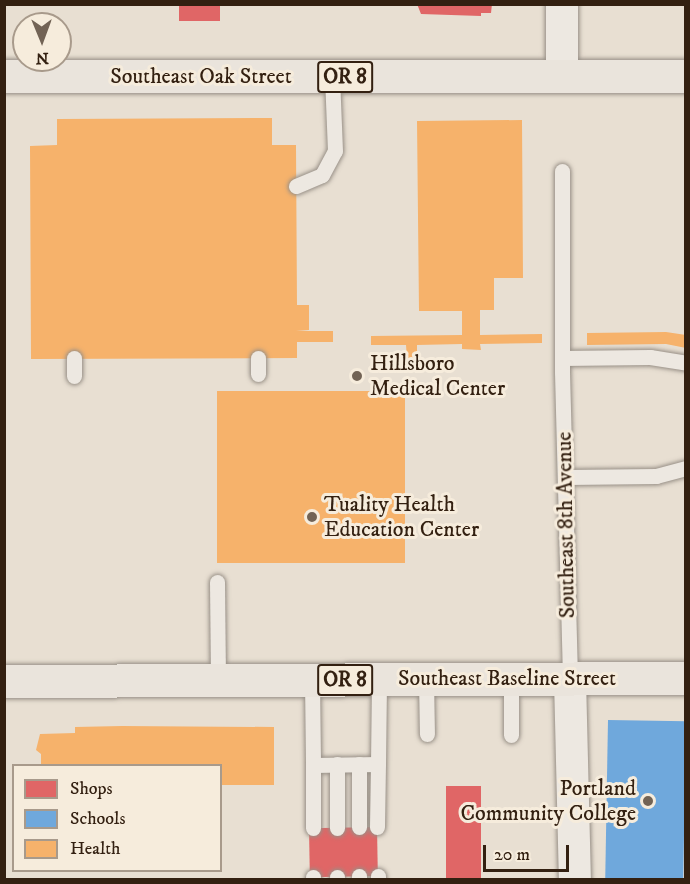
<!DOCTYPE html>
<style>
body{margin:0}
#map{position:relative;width:690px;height:884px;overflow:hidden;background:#e8dfd2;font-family:"IM FELL DW Pica",serif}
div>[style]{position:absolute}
.shops>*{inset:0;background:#e06666;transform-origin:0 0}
.schools>*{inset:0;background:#6fa8dc;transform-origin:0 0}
.health>*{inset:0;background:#f6b26b;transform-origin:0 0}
.roads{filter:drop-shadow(0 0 2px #989087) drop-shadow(0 0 2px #989087)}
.lane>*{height:15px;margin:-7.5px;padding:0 7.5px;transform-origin:7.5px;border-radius:7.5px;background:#ede8e1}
.street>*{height:32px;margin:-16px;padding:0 16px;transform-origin:16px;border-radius:16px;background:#ede8e1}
.highway>*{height:33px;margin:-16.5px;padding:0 16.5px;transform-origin:16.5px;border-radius:16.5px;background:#eae4dc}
.dots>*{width:16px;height:16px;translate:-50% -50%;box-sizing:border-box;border:3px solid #f6ecdc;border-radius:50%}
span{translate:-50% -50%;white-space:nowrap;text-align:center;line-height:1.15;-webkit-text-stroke:6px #f6ecdc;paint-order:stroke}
.shield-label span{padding:2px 4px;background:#f6ecdc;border:2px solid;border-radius:4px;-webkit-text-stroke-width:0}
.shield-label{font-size:21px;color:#332011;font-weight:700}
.street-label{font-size:22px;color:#332011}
.poi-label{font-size:22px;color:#332011}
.left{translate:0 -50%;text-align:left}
.right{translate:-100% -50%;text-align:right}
.frame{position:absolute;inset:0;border:6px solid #332011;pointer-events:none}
.legend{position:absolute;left:12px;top:764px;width:210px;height:108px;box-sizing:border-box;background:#f6ecdc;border:2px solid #a89a8b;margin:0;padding:8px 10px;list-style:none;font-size:18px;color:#332011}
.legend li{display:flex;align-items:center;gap:12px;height:30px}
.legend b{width:30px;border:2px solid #a89a8b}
.north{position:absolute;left:12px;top:12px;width:60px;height:60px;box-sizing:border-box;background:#f6ecdc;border:2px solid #a89a8b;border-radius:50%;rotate:179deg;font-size:16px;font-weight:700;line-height:24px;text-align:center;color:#332011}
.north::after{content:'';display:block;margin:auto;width:21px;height:27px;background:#726355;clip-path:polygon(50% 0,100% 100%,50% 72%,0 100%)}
.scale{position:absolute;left:483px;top:845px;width:86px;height:27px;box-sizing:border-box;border:3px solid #332011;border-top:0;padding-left:8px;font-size:18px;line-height:21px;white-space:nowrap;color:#332011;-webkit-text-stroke:4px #f6ecdc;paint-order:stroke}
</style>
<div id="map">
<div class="shops">
<i style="left:179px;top:4px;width:41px;height:17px"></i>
<i style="clip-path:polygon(417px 4px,492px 4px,491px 13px,481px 13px,481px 16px,421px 14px)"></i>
<i style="left:446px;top:786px;width:35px;height:94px"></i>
<i style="left:377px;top:827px;width:49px;height:68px;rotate:89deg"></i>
</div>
<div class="schools">
<i style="left:608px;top:720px;width:78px;height:160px;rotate:1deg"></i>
</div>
<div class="health">
<i style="clip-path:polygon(272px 118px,272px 145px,296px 145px,297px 305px,309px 305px,309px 330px,296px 331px,333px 331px,333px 342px,297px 342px,297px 358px,31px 359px,30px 146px,57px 145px,57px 119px)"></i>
<i style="clip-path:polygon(522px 120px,523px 278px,494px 278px,494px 310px,480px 310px,480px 335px,542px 334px,542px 343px,480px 344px,481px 350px,462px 349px,462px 344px,417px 345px,417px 360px,407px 360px,406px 345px,371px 345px,371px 336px,462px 335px,462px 311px,419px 311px,417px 121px)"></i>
<i style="clip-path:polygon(666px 332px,686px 335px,686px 348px,666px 344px,587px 345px,587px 333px)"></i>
<i style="left:217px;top:391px;width:188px;height:172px"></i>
<i style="clip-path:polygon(122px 726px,274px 727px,274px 785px,220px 785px,220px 766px,41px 766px,41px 754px,36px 750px,40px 734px,75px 733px,75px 727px)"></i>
</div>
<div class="roads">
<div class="lane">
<i style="left:562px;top:171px;width:201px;rotate:90deg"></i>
<i style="left:562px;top:372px;width:307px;rotate:88.5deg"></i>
<i style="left:296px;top:186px;width:28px;rotate:-23deg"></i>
<i style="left:322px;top:175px;width:27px;rotate:-62deg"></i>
<i style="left:335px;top:151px;width:74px;rotate:-92.3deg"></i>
<i style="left:74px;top:358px;width:18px;rotate:90deg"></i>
<i style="left:562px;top:358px;width:88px;rotate:-0.7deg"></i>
<i style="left:650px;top:357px;width:36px;rotate:9deg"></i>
<i style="left:258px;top:374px;width:16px;rotate:-90deg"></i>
<i style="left:567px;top:477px;width:89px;rotate:-0.6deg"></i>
<i style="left:656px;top:476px;width:31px;rotate:-15deg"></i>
<i style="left:217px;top:582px;width:98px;rotate:89.4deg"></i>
<i style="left:426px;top:679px;width:55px;rotate:89deg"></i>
<i style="left:312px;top:680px;width:85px;rotate:89.3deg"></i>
<i style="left:313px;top:765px;width:65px;rotate:-0.9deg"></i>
<i style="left:378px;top:764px;width:84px;rotate:-89.3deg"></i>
<i style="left:511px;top:735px;width:56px;rotate:-90deg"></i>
<i style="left:337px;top:764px;width:64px;rotate:90deg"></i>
<i style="left:359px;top:764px;width:63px;rotate:90deg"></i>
<i style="left:313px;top:765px;width:63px;rotate:90deg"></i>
<i style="left:377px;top:827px;width:63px;rotate:-89.1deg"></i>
<i style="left:359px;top:876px;width:4px;rotate:90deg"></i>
<i style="left:378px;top:876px;width:4px;rotate:90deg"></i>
<i style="left:313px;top:877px;width:3px;rotate:90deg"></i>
<i style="left:337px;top:877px;width:3px;rotate:90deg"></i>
</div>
<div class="street">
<i style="left:562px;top:4px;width:73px;rotate:90deg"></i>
<i style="left:570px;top:679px;width:201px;rotate:88.6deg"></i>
</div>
<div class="highway">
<i style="left:4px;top:76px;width:682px"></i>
<i style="left:4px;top:681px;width:682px;rotate:-0.25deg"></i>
</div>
</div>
<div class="dots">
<i style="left:357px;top:376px;background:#726355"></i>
<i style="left:312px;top:517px;background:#726355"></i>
<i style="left:648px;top:801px;background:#726355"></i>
</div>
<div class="shield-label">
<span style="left:345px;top:77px">OR 8</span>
<span style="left:345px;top:680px">OR 8</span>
</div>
<div class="street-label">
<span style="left:201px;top:77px">Southeast Oak Street</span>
<span style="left:566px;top:525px;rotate:-91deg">Southeast 8th Avenue</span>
<span style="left:507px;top:679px">Southeast Baseline Street</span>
</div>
<div class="poi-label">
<span class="left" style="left:370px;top:376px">Hillsboro<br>Medical Center</span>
<span class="left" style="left:324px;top:517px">Tuality Health<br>Education Center</span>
<span class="right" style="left:636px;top:801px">Portland<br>Community College</span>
</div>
<div class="frame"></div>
<ul class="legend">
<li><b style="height:16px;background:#e06666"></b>Shops</li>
<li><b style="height:16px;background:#6fa8dc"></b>Schools</li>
<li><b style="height:16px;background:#f6b26b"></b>Health</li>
</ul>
<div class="north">N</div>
<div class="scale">20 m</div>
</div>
